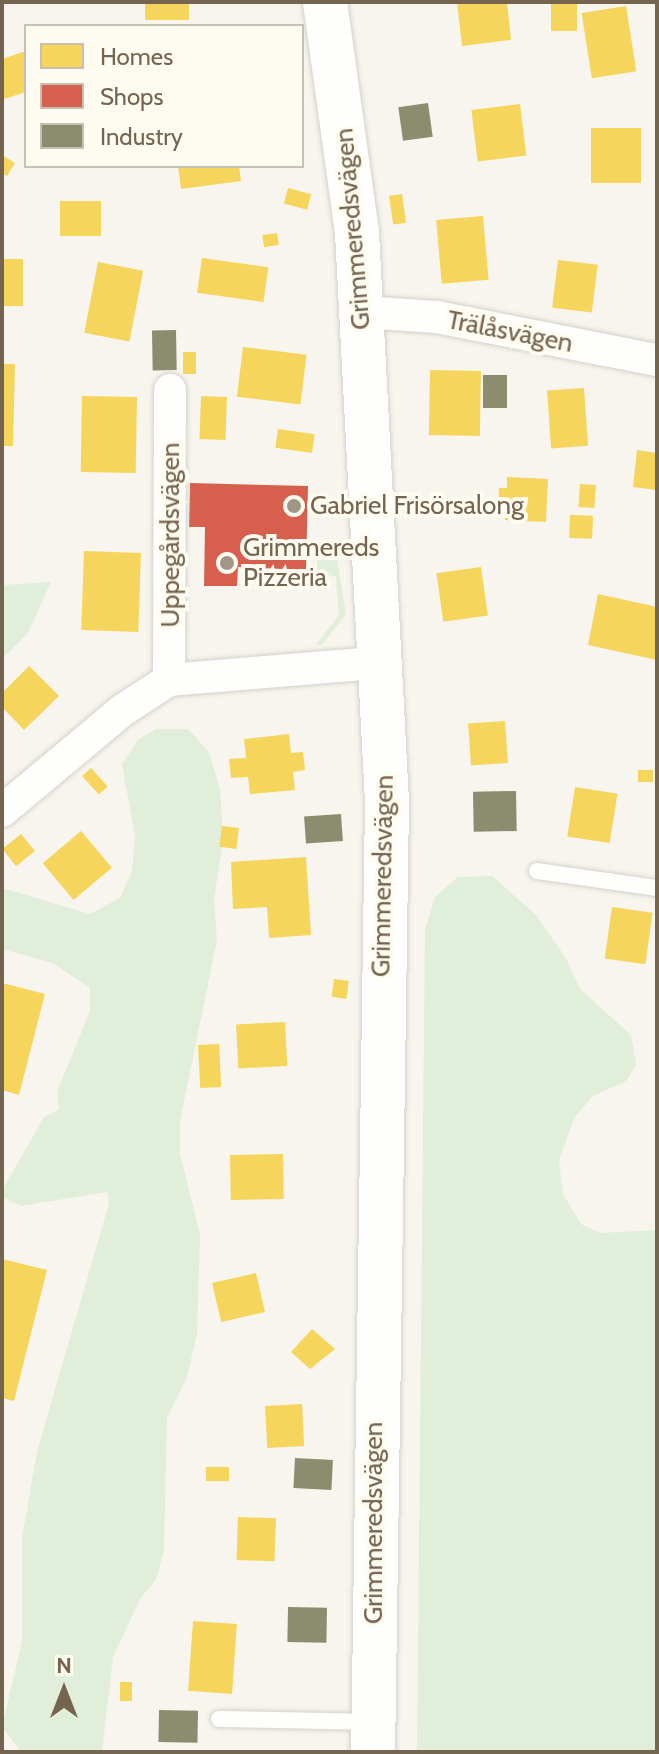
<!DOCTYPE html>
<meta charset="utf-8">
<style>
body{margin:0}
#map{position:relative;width:659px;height:1754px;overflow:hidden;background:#f7f5ee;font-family:Cabin,sans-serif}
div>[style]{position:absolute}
.green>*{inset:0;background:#e1eeda}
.homes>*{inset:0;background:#f6d55c;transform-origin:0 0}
.shops>*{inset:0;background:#d6604d}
.industry>*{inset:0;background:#8c8c6e;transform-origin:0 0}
.roads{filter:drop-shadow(0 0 2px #d5d1cb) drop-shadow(0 0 2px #d5d1cb)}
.lane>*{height:16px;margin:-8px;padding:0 8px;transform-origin:8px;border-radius:8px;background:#fefefc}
.street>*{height:32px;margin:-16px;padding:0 16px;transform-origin:16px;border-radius:16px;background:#fefefc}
.secondary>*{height:44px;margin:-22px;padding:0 22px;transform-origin:22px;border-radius:22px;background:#fefefc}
.dots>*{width:22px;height:22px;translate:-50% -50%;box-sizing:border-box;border:4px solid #fefbf0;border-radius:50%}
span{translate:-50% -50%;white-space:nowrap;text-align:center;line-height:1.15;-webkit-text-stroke:8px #fefbf0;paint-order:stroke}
.street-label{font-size:26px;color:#75644f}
.poi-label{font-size:26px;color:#75644f}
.left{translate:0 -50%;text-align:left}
.frame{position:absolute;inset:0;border:4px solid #75644f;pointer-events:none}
.legend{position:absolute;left:24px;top:24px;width:280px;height:144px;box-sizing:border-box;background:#fefbf0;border:2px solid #c7bfb0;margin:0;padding:10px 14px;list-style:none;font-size:24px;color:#75644f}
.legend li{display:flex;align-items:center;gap:16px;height:40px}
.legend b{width:40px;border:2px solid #c7bfb0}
.north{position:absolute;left:24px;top:1650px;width:80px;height:80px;-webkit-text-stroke:6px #fefbf0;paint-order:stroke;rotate:0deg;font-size:22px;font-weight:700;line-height:32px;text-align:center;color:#75644f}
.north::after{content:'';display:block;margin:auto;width:28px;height:36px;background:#75644f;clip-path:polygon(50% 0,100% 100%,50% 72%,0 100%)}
</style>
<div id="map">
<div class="green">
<i style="clip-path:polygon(337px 559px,346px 614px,322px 645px,316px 645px,339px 615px,336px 576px,313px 575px,318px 560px)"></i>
<i style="clip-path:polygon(51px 582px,28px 633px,2px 659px,2px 585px)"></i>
<i style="clip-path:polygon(156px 729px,188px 729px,209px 752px,220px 789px,223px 839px,214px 900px,217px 940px,180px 1121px,180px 1153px,200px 1235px,197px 1334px,187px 1377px,167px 1418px,164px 1551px,156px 1579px,140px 1599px,113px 1657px,102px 1752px,21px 1752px,2px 1727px,22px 1641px,22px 1538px,37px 1452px,109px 1203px,107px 1192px,21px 1206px,4px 1198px,4px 1187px,44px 1117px,59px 1110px,57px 1092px,90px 1011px,90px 988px,53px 963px,2px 949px,2px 888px,90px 914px,120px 898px,132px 871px,135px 837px,122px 764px,138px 740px)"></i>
<i style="clip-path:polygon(492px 876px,535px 914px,566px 958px,580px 989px,631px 1035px,636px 1065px,626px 1081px,593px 1096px,574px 1118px,559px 1160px,563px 1194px,581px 1224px,600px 1233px,657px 1230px,657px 1752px,417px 1752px,425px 930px,435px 897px,458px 877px)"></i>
</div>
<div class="homes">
<i style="left:145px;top:2px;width:44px;height:18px"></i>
<i style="clip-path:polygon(457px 2px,507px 2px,511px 40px,462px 46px)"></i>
<i style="left:551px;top:2px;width:26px;height:29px"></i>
<i style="left:626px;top:6px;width:66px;height:45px;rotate:81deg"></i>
<i style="clip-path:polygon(26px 51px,26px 92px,4px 99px,2px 59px)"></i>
<i style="left:520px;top:104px;width:52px;height:49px;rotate:83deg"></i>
<i style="left:591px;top:128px;width:50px;height:55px"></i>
<i style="clip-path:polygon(2px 155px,15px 163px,7px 176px,2px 173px)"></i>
<i style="clip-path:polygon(178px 166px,239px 166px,241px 181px,181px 189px)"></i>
<i style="left:288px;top:188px;width:24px;height:16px;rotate:15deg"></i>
<i style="left:402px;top:194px;width:29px;height:13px;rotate:82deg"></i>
<i style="left:60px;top:201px;width:41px;height:35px"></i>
<i style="left:483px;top:216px;width:64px;height:47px;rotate:85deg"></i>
<i style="left:277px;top:233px;width:12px;height:15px;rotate:81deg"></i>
<i style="left:202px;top:258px;width:67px;height:35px;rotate:8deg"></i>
<i style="left:2px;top:259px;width:21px;height:47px"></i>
<i style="left:558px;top:260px;width:40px;height:48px;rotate:7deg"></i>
<i style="left:98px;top:262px;width:46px;height:72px;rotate:11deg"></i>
<i style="left:243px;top:347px;width:64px;height:50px;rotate:7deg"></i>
<i style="left:183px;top:352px;width:13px;height:22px"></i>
<i style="clip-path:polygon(2px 364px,15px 364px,13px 446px,2px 446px)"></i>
<i style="left:430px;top:370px;width:51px;height:65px;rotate:1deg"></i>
<i style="left:584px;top:388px;width:58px;height:37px;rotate:86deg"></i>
<i style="left:82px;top:396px;width:55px;height:76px;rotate:1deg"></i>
<i style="left:201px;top:396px;width:26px;height:43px;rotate:2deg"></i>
<i style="left:278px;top:429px;width:37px;height:19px;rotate:8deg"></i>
<i style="clip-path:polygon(637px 450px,657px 453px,657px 490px,633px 487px)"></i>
<i style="clip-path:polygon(507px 477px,548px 479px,546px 522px,505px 520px,505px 507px,498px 507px,499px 488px,507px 488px)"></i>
<i style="left:580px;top:484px;width:16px;height:23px;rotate:4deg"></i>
<i style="left:570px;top:515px;width:23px;height:23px;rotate:2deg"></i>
<i style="left:84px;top:551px;width:57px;height:79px;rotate:2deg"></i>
<i style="left:481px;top:567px;width:49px;height:45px;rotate:82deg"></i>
<i style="clip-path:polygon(598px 594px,657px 607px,657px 660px,588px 645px)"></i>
<i style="clip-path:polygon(29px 666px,59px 696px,24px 730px,2px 707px,2px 693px)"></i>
<i style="left:505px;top:721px;width:42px;height:37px;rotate:86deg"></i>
<i style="clip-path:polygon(289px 734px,291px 753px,303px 752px,305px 770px,293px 772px,295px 790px,250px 794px,248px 777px,231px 778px,229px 759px,246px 758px,244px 739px)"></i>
<i style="left:91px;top:768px;width:25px;height:12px;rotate:48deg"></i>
<i style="left:638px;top:770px;width:15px;height:12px"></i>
<i style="left:575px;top:787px;width:43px;height:50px;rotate:9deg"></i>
<i style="left:222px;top:826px;width:17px;height:21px;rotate:7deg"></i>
<i style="left:81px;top:831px;width:48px;height:50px;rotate:50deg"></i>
<i style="left:21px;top:834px;width:22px;height:24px;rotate:51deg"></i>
<i style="clip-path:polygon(306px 857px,311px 935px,269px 938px,267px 907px,233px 909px,231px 862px)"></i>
<i style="left:612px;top:907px;width:41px;height:52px;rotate:8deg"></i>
<i style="left:334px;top:979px;width:15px;height:18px;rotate:8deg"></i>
<i style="clip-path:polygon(2px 983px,45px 994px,19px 1095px,2px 1090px)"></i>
<i style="left:285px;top:1022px;width:44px;height:49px;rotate:87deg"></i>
<i style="left:219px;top:1044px;width:43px;height:21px;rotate:87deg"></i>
<i style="left:283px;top:1154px;width:45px;height:53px;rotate:89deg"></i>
<i style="clip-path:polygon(2px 1259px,47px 1270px,14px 1401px,2px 1398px)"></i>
<i style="left:256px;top:1273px;width:40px;height:45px;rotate:77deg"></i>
<i style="clip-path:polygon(312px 1329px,335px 1349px,310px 1369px,291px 1352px)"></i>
<i style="left:302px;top:1404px;width:42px;height:37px;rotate:87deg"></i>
<i style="left:206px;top:1467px;width:23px;height:14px"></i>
<i style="left:238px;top:1517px;width:38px;height:43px;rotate:2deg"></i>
<i style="left:193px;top:1621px;width:44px;height:70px;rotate:4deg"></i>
<i style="left:120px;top:1682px;width:12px;height:19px"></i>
</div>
<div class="shops">
<i style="clip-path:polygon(190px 483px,308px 486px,306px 570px,238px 567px,237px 586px,204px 586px,205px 527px,189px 527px)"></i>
</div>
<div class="industry">
<i style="left:428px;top:103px;width:34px;height:30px;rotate:82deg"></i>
<i style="left:176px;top:330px;width:40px;height:24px;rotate:89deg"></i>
<i style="left:483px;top:375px;width:24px;height:33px"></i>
<i style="left:516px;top:791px;width:40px;height:43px;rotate:89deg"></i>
<i style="left:341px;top:814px;width:27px;height:37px;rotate:86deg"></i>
<i style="left:295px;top:1458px;width:38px;height:30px;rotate:3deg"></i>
<i style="left:288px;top:1607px;width:39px;height:35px;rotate:1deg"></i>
<i style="left:159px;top:1710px;width:39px;height:32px;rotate:1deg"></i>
</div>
<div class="roads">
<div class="lane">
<i style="left:537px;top:871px;width:121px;rotate:8.1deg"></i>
<i style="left:219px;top:1719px;width:152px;rotate:1.1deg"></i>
</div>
<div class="street">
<i style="left:362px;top:312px;width:75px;rotate:3.8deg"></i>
<i style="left:437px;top:317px;width:224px;rotate:11.1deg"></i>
<i style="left:169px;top:680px;width:290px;rotate:-89.8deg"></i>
<i style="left:2px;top:811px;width:158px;rotate:-39.9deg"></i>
<i style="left:123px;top:710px;width:55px;rotate:-33.1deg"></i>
<i style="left:169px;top:680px;width:209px;rotate:-4.7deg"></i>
</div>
<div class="secondary">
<i style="left:325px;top:2px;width:233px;rotate:82.1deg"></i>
<i style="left:357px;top:233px;width:570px;rotate:86.98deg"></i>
<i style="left:387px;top:802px;width:950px;rotate:90.84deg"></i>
</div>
</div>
<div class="dots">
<i style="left:294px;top:506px;background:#a29787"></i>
<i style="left:227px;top:563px;background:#a29787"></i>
</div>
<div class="street-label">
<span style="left:353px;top:229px;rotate:-95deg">Grimmeredsvägen</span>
<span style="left:510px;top:332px;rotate:11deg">Trälåsvägen</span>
<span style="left:171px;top:535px;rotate:-90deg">Uppegårdsvägen</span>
<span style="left:383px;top:876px;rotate:-89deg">Grimmeredsvägen</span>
<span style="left:374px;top:1523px;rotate:-90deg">Grimmeredsvägen</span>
</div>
<div class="poi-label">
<span class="left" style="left:310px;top:506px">Gabriel Frisörsalong</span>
<span class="left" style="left:243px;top:563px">Grimmereds<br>Pizzeria</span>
</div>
<div class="frame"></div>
<ul class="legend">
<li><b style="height:22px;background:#f6d55c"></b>Homes</li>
<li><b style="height:22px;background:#d6604d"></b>Shops</li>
<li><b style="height:22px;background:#8c8c6e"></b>Industry</li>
</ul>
<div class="north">N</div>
</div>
